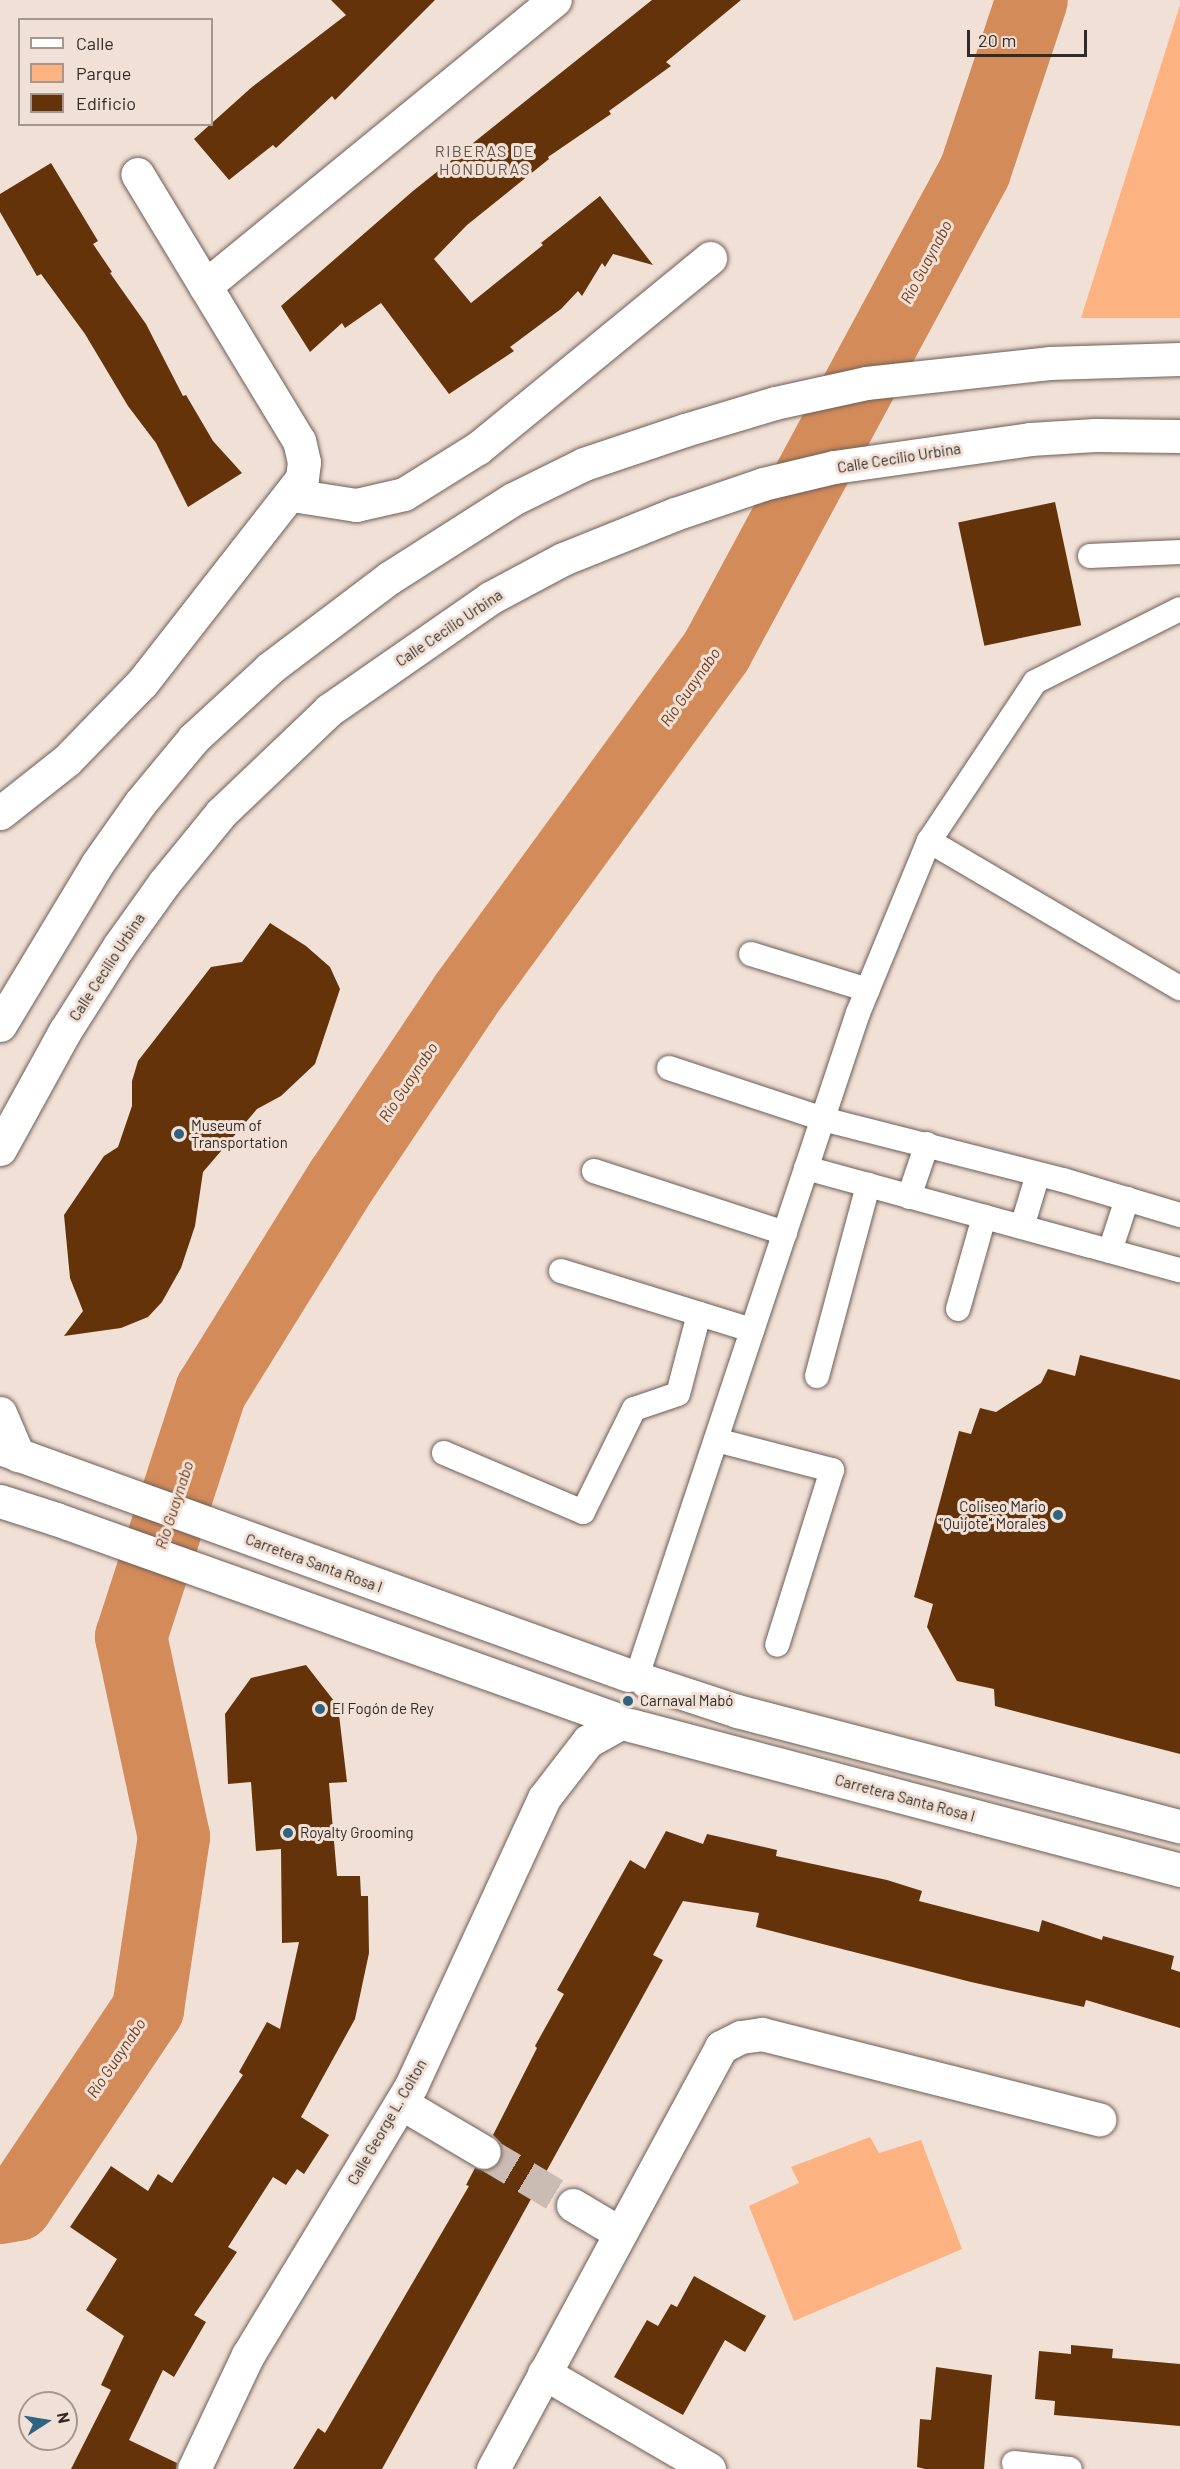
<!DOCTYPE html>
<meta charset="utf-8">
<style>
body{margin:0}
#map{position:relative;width:1180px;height:2469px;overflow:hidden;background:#f1e0d6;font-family:Barlow,sans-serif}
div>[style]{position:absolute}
.green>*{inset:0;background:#fdb281}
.river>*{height:72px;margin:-36px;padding:0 36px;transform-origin:36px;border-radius:36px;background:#d38b5a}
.building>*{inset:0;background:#65330a;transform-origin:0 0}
.street-tunnel>*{height:33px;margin-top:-16.5px;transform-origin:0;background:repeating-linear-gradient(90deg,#cbbcb3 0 33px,transparent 0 49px)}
.roads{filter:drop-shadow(0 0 2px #6e5f56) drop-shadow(0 0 2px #6e5f56)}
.lane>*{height:24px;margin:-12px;padding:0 12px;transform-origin:12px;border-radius:12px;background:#fff}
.street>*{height:33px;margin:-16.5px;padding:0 16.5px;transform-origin:16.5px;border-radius:16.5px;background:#fff}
.secondary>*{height:33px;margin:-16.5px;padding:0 16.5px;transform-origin:16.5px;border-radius:16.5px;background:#fff}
.dots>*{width:16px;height:16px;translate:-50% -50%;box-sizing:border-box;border:3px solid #f1e0d6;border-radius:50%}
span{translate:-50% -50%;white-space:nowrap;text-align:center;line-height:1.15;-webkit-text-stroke:6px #f1e0d6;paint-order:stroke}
.street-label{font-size:15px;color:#312a26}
.poi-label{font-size:15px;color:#312a26}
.left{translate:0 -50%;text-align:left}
.right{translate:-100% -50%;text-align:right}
.neighbourhood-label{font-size:16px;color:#61534a;letter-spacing:1.5px}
.water-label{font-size:16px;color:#6d3c19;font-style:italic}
.legend{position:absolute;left:18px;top:18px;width:195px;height:108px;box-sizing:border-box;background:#f1e0d6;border:2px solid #a49790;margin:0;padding:8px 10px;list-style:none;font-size:18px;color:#312a26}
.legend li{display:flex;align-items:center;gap:12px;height:30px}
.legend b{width:30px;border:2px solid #a49790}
.north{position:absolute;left:18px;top:2391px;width:60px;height:60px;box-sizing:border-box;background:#f1e0d6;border:2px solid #a49790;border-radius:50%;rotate:78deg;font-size:16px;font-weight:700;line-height:24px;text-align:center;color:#312a26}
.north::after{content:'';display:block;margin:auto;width:21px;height:27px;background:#2f6480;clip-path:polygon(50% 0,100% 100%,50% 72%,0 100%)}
.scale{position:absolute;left:967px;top:30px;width:120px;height:27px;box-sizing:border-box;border:3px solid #312a26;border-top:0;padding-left:8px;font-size:18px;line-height:21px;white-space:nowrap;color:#312a26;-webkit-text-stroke:4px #f1e0d6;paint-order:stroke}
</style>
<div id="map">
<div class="green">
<i style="clip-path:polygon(1180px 5px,1180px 318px,1081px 318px)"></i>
<i style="clip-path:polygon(870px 2137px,879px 2153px,921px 2140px,962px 2249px,794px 2321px,749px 2206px,799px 2183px,791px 2167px)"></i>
</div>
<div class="river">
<i style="left:0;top:2208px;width:17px;rotate:-10deg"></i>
<i style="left:17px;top:2205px;width:236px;rotate:-56.2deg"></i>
<i style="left:148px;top:2009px;width:174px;rotate:-81.4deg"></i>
<i style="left:174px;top:1837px;width:205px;rotate:-102.1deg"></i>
<i style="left:131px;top:1637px;width:259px;rotate:-72deg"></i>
<i style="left:211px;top:1391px;width:248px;rotate:-58.2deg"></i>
<i style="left:342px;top:1180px;width:221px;rotate:-56.2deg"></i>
<i style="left:465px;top:996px;width:428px;rotate:-53.9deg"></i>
<i style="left:717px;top:650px;width:544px;rotate:-61.69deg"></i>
<i style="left:975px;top:171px;width:180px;rotate:-71.6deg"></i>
</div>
<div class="building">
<i style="clip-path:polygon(331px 0,435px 0,335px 100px,332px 96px,276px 148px,273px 145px,229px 180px,194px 139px,252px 87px,346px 15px)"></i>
<i style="clip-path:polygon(652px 0,741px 0,666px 62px,671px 66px,609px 111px,611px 114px,548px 157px,549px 159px,467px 225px,434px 259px,471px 303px,543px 245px,541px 243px,600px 196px,653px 265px,613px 254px,605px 267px,602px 263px,582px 296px,578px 291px,561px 309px,510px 347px,514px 351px,449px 394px,381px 303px,345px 328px,342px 323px,310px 352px,281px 306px,413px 191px)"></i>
<i style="clip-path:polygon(51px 163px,98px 241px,93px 244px,112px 272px,110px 273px,146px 324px,183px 396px,186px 395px,213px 441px,242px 473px,188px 507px,156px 443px,128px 406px,85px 334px,41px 274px,37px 276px,0 212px,0 194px)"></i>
<i style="left:1055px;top:502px;width:126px;height:99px;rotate:78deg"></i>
<i style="clip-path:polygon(270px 923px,306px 946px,330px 967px,340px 989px,315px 1064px,281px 1096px,257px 1109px,203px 1172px,195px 1226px,181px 1268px,162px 1302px,148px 1317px,121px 1328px,64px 1336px,83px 1311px,70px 1278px,64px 1215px,104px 1156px,118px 1147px,132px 1106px,132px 1081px,138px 1061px,211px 967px,242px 962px)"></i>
<i style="clip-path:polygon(1080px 1355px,1180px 1380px,1180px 1754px,995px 1706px,994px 1689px,957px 1681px,927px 1627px,933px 1604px,914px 1597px,959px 1431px,971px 1434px,980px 1408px,996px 1412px,1041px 1383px,1048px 1369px,1075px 1376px)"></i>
<i style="clip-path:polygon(306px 1665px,338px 1706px,347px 1782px,329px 1783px,337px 1876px,360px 1876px,361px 1896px,368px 1896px,369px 1953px,355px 2019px,301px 2117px,329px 2135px,304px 2174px,297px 2169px,286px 2185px,273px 2177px,228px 2247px,237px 2252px,194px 2315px,206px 2322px,174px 2377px,163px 2370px,129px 2440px,177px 2463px,176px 2469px,71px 2469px,111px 2390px,101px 2385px,124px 2336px,86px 2310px,117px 2259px,70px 2227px,111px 2166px,148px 2191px,158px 2174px,172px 2183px,243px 2075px,239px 2072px,267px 2022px,280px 2029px,299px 1942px,282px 1943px,281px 1849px,256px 1851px,251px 1782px,228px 1784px,225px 1714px,251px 1678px)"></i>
<i style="clip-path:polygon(666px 1831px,703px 1844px,707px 1834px,777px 1850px,776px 1856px,887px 1880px,922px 1891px,919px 1901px,1039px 1932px,1042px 1920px,1102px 1940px,1103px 1936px,1174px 1956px,1171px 1969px,1180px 1972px,1180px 2028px,1086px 2000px,1084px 2007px,971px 1982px,756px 1927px,759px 1913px,683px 1901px,653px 1955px,663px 1960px,382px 2469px,293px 2469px,318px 2428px,325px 2433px,469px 2186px,466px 2185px,475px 2168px,484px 2171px,493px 2169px,500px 2162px,503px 2153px,501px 2143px,493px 2135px,537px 2048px,535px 2046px,564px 1994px,557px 1990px,630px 1860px,645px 1869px)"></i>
<i style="clip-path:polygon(694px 2276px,766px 2316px,745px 2352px,725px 2340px,683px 2415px,614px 2377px,647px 2320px,658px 2326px,671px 2304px,677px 2307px)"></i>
<i style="clip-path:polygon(1071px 2345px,1113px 2349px,1112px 2358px,1180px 2364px,1180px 2426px,1054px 2415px,1055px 2401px,1035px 2399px,1039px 2351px,1071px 2354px)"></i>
<i style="clip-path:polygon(936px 2367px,992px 2375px,984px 2469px,925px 2469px,917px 2467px,920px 2419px,931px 2420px)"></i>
</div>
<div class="street-tunnel">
<i style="left:484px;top:2152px;width:104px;rotate:30.8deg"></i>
</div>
<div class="roads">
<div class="lane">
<i style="left:1090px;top:556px;width:90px;rotate:-2.5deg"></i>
<i style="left:929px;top:841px;width:291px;rotate:30.4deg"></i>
<i style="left:751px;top:954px;width:122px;rotate:17.1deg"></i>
<i style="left:669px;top:1068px;width:162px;rotate:18.3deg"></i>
<i style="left:823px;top:1119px;width:248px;rotate:14.3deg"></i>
<i style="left:1063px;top:1180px;width:122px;rotate:16.7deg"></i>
<i style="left:806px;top:1168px;width:388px;rotate:15.3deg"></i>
<i style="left:594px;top:1171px;width:201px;rotate:18deg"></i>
<i style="left:909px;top:1197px;width:56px;rotate:-71.2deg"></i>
<i style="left:1022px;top:1227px;width:55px;rotate:-73.2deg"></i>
<i style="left:1110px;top:1251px;width:55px;rotate:-71.9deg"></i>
<i style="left:561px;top:1271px;width:200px;rotate:17.2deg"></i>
<i style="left:958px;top:1309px;width:96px;rotate:-74.2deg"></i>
<i style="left:817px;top:1376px;width:198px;rotate:-75deg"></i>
<i style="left:716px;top:1440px;width:120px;rotate:14.5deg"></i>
<i style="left:832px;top:1470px;width:183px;rotate:107.4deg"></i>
<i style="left:444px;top:1453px;width:151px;rotate:23deg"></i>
<i style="left:583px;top:1512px;width:115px;rotate:-63.7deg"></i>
<i style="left:634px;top:1409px;width:46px;rotate:-18.8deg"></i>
<i style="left:678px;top:1394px;width:83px;rotate:-75.3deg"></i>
<i style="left:637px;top:1676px;width:699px;rotate:-71.57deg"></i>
<i style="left:858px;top:1013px;width:186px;rotate:-67.6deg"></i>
<i style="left:929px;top:841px;width:191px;rotate:-56.3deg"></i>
<i style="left:1035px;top:682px;width:162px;rotate:-26.7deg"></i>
<i style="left:1014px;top:2463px;width:56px;rotate:6.1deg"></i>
</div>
<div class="street">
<i style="left:205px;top:286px;width:452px;rotate:-39.3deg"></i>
<i style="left:292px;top:495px;width:65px;rotate:8.9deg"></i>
<i style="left:356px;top:505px;width:49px;rotate:-12.9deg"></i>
<i style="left:404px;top:494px;width:87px;rotate:-31.9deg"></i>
<i style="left:478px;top:448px;width:300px;rotate:-39.3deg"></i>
<i style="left:0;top:813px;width:85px;rotate:-38.3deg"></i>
<i style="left:67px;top:760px;width:107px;rotate:-45.8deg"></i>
<i style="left:142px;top:683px;width:260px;rotate:-52deg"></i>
<i style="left:302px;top:478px;width:16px;rotate:-83deg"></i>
<i style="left:304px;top:462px;width:22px;rotate:-103deg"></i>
<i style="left:299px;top:441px;width:312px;rotate:-121.2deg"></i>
<i style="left:0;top:1025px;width:188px;rotate:-58.9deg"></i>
<i style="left:97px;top:864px;width:75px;rotate:-54.8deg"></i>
<i style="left:140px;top:803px;width:85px;rotate:-50.3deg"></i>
<i style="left:194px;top:738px;width:103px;rotate:-42.6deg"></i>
<i style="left:270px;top:668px;width:149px;rotate:-37.1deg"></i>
<i style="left:389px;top:578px;width:147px;rotate:-32.5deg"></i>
<i style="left:513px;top:499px;width:79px;rotate:-26.2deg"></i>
<i style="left:584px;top:464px;width:107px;rotate:-18.6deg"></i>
<i style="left:685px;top:430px;width:94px;rotate:-16.7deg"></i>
<i style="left:775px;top:403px;width:93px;rotate:-12.4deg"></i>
<i style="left:866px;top:383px;width:184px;rotate:-6.2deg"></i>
<i style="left:1049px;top:363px;width:131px;rotate:-1.7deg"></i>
<i style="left:0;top:1149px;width:135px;rotate:-61.2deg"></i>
<i style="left:65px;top:1031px;width:101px;rotate:-57.6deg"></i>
<i style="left:119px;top:946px;width:77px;rotate:-54.5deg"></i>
<i style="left:164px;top:883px;width:90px;rotate:-50.8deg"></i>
<i style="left:221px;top:813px;width:149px;rotate:-43.6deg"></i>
<i style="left:329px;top:710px;width:196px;rotate:-34.8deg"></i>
<i style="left:490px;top:598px;width:83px;rotate:-28.1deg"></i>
<i style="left:563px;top:559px;width:121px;rotate:-21.9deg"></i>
<i style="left:675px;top:514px;width:93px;rotate:-18.8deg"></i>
<i style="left:763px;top:484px;width:73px;rotate:-13.5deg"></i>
<i style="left:834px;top:467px;width:198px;rotate:-8.1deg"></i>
<i style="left:1030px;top:439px;width:65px;rotate:-3.5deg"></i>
<i style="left:1095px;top:435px;width:85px;rotate:0.7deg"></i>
<i style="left:401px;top:2103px;width:96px;rotate:30.6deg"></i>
<i style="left:573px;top:2205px;width:55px;rotate:30.8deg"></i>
<i style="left:544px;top:2373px;width:191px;rotate:30.2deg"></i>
<i style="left:493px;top:2469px;width:480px;rotate:-61.6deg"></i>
<i style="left:721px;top:2047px;width:22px;rotate:-27deg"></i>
<i style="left:741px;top:2037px;width:21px;rotate:-8deg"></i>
<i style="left:762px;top:2034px;width:348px;rotate:14.2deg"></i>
</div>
<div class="secondary">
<i style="left:0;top:1413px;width:46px;rotate:66.8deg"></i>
<i style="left:0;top:1448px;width:668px;rotate:19.87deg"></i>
<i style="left:0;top:1501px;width:59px;rotate:17.8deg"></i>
<i style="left:56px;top:1519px;width:591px;rotate:19.66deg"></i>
<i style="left:646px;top:1681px;width:96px;rotate:18.2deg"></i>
<i style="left:737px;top:1711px;width:458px;rotate:14.6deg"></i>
<i style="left:630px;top:1725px;width:569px;rotate:14.77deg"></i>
<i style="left:194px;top:2469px;width:126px;rotate:-64.7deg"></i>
<i style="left:248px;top:2355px;width:315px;rotate:-58.8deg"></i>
<i style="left:411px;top:2086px;width:317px;rotate:-65.2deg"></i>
<i style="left:544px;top:1798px;width:72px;rotate:-52.3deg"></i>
<i style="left:588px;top:1741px;width:38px;rotate:-29deg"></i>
</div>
</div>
<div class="dots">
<i style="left:179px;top:1134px;background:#2f6480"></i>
<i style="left:1058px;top:1515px;background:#2f6480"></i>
<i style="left:628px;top:1701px;background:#2f6480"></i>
<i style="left:320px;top:1709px;background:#2f6480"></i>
<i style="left:288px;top:1833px;background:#2f6480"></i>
</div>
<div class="street-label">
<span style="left:899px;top:458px;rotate:-9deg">Calle Cecilio Urbina</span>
<span style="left:449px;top:628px;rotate:-34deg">Calle Cecilio Urbina</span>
<span style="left:107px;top:967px;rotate:-57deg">Calle Cecilio Urbina</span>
<span style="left:314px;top:1563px;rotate:20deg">Carretera Santa Rosa I</span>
<span style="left:905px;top:1798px;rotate:15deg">Carretera Santa Rosa I</span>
<span style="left:387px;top:2122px;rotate:-60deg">Calle George L. Colton</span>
</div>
<div class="poi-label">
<span class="left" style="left:191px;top:1134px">Museum of<br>Transportation</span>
<span class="right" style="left:1046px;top:1515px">Coliseo Mario<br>"Quijote" Morales</span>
<span class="left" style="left:640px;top:1701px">Carnaval Mabó</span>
<span class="left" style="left:332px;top:1709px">El Fogón de Rey</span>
<span class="left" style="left:300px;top:1833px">Royalty Grooming</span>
</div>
<div class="neighbourhood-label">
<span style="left:485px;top:160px">RIBERAS DE<br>HONDURAS</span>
</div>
<div class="water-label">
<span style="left:926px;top:262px;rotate:-62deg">Río Guaynabo</span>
<span style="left:690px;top:687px;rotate:-55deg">Río Guaynabo</span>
<span style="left:408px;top:1082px;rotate:-56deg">Río Guaynabo</span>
<span style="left:174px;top:1505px;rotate:-72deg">Río Guaynabo</span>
<span style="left:116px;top:2058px;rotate:-56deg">Río Guaynabo</span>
</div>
<ul class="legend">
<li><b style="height:8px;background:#fff"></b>Calle</li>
<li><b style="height:16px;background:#fdb281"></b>Parque</li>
<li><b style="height:16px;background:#65330a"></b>Edificio</li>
</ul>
<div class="north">N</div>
<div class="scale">20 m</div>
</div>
